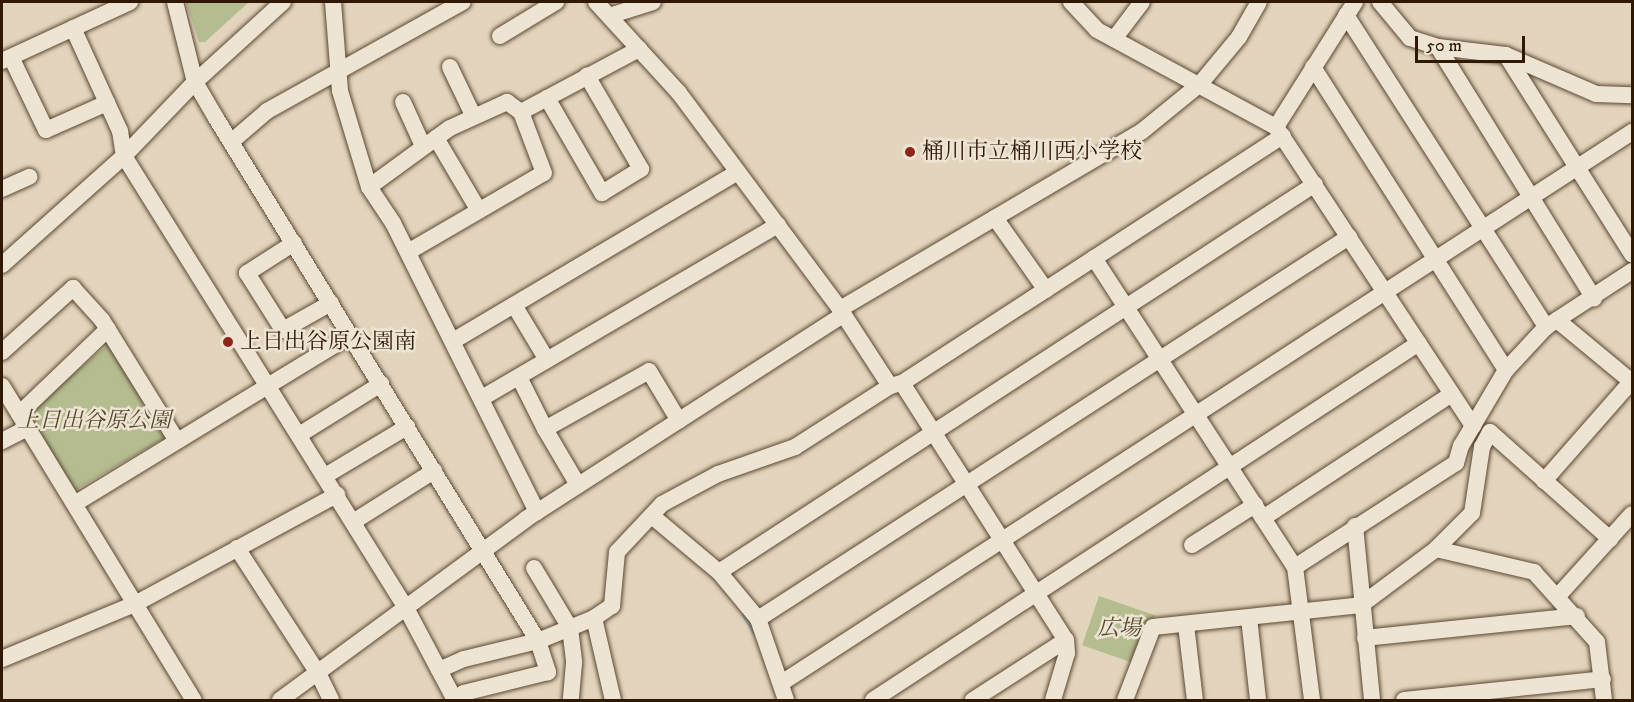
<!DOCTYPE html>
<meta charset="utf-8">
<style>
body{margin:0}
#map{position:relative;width:1634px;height:702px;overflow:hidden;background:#e3d5bd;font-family:"IM FELL DW Pica","Noto Serif JP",serif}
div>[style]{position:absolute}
.green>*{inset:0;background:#b5bd90;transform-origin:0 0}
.stream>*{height:4.5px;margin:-2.25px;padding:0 2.25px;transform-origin:2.25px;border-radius:2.25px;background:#9ab6bc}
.roads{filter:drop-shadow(0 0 2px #5c4732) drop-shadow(0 0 2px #5c4732)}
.minor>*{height:16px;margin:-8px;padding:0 8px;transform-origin:8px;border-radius:8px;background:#ede4d4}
.dots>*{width:16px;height:16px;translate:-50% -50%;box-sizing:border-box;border:3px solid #ede4d4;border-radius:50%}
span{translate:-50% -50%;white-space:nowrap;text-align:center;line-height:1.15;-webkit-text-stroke:5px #ede4d4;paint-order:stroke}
.poi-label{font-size:22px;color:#2f1804}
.left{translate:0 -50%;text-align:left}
.park-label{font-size:22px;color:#574a2e;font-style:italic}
.frame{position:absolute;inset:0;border:3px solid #2f1804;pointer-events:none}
.scale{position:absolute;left:1415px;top:36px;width:110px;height:27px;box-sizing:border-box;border:3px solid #2f1804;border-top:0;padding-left:8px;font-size:18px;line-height:21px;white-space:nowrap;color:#2f1804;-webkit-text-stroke:4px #ede4d4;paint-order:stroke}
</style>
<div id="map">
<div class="green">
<i style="clip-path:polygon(186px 2px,249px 2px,205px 42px,199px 42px)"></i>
<i style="clip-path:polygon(109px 344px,166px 437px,74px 491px,26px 414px)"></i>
<i style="left:1099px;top:596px;width:59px;height:52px;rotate:19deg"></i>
</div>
<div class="stream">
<i style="left:744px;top:614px;width:21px;rotate:59deg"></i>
</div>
<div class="roads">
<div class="minor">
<i style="left:175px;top:2px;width:82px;rotate:76deg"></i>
<i style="left:195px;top:82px;width:42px;rotate:59.7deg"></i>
<i style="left:216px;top:118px;width:614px;rotate:58.38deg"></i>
<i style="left:538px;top:641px;width:33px;rotate:72deg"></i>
<i style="left:548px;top:672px;width:87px;rotate:166deg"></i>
<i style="left:464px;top:693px;width:12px;rotate:149deg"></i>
<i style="left:333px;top:2px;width:89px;rotate:85.5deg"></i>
<i style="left:340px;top:91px;width:100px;rotate:73.2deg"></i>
<i style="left:369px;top:187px;width:43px;rotate:56.3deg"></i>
<i style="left:393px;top:223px;width:323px;rotate:63.5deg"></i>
<i style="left:596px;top:2px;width:123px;rotate:47.6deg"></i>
<i style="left:679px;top:93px;width:269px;rotate:53.3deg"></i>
<i style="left:840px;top:309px;width:92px;rotate:57deg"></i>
<i style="left:1071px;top:2px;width:38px;rotate:47deg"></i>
<i style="left:1097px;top:30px;width:204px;rotate:28.5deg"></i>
<i style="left:1276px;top:127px;width:358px;rotate:56.6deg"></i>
<i style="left:1380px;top:2px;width:47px;rotate:50.2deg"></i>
<i style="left:1410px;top:38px;width:29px;rotate:18deg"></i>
<i style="left:1438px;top:47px;width:296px;rotate:58.2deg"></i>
<i style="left:1346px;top:15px;width:371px;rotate:57.3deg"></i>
<i style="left:609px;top:16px;width:46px;rotate:-17.7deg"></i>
<i style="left:73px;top:28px;width:113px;rotate:65.5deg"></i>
<i style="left:120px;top:131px;width:25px;rotate:81deg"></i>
<i style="left:124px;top:156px;width:533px;rotate:58.04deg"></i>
<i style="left:406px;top:608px;width:104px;rotate:62deg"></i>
<i style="left:500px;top:36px;width:66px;rotate:-31.3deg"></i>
<i style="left:1114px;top:39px;width:46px;rotate:-52.9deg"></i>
<i style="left:1438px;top:47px;width:68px;rotate:6.7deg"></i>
<i style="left:1506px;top:55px;width:98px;rotate:23.4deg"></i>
<i style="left:1596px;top:94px;width:36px;rotate:2deg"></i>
<i style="left:1506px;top:55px;width:236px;rotate:57.7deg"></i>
<i style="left:11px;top:57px;width:81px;rotate:64.4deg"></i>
<i style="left:46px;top:130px;width:67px;rotate:-23.9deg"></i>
<i style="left:2px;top:61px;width:141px;rotate:-24.7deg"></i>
<i style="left:450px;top:67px;width:55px;rotate:64.4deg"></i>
<i style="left:1313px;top:67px;width:359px;rotate:57.5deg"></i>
<i style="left:547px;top:98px;width:110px;rotate:59.9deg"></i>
<i style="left:602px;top:193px;width:46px;rotate:-31.6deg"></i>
<i style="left:641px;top:169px;width:108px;rotate:-120.1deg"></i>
<i style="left:403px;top:102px;width:48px;rotate:65.6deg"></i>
<i style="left:1276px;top:127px;width:148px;rotate:-57.7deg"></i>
<i style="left:436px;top:138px;width:82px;rotate:59.4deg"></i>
<i style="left:231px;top:142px;width:48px;rotate:-40.7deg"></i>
<i style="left:267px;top:111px;width:224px;rotate:-29.1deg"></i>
<i style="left:369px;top:187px;width:100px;rotate:-36.1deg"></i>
<i style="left:450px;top:128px;width:63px;rotate:-24.5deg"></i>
<i style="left:507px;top:102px;width:17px;rotate:36deg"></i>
<i style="left:521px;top:112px;width:134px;rotate:-28.1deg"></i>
<i style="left:2px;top:189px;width:30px;rotate:-24deg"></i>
<i style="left:995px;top:218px;width:88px;rotate:54.7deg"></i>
<i style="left:294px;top:243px;width:56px;rotate:147.4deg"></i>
<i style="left:247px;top:273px;width:67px;rotate:57.7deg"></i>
<i style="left:283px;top:330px;width:55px;rotate:-29.4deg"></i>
<i style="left:408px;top:252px;width:157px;rotate:-30.2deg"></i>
<i style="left:544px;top:173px;width:65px;rotate:-110.7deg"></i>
<i style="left:1094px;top:258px;width:369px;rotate:57deg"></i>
<i style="left:1295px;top:567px;width:134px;rotate:82.7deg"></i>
<i style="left:2px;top:265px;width:164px;rotate:-41.8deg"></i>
<i style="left:124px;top:156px;width:103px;rotate:-46.2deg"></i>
<i style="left:195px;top:82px;width:119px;rotate:-42.3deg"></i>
<i style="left:514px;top:305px;width:64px;rotate:59deg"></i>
<i style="left:840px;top:309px;width:349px;rotate:-30.5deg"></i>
<i style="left:1141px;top:132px;width:76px;rotate:-39.1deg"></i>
<i style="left:1200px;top:84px;width:61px;rotate:-50.3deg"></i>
<i style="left:1239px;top:37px;width:40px;rotate:-60.3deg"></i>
<i style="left:1557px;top:320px;width:97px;rotate:39.6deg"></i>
<i style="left:453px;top:341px;width:331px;rotate:-30.7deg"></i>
<i style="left:2px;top:352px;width:96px;rotate:-42deg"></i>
<i style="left:73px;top:288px;width:43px;rotate:47.8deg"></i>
<i style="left:102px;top:320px;width:142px;rotate:58.2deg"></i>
<i style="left:519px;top:377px;width:58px;rotate:63.4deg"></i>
<i style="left:902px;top:383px;width:305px;rotate:57.5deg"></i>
<i style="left:1066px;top:640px;width:111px;rotate:147.2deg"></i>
<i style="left:2px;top:386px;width:368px;rotate:58.6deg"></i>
<i style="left:482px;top:398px;width:343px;rotate:-30.3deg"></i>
<i style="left:19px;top:414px;width:123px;rotate:-43.7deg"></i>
<i style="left:299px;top:435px;width:97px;rotate:-31.9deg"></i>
<i style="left:2px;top:441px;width:28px;rotate:-27deg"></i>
<i style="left:325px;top:476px;width:96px;rotate:-30.9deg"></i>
<i style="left:1544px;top:481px;width:133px;rotate:-48.7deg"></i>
<i style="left:578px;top:485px;width:65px;rotate:-120.5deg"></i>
<i style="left:545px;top:429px;width:119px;rotate:-29.1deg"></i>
<i style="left:649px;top:371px;width:58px;rotate:59deg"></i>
<i style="left:76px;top:503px;width:322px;rotate:-31.4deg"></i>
<i style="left:652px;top:516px;width:87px;rotate:39.9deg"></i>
<i style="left:719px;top:572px;width:61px;rotate:50.3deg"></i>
<i style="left:758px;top:619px;width:86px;rotate:70.9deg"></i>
<i style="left:1263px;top:518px;width:226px;rotate:-33.3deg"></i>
<i style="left:353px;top:522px;width:96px;rotate:-32.2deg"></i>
<i style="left:1355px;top:526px;width:175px;rotate:84.4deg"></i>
<i style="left:1192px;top:545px;width:75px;rotate:-32.4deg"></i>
<i style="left:237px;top:548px;width:149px;rotate:57.1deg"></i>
<i style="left:318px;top:673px;width:30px;rotate:64deg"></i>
<i style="left:1436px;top:549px;width:51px;rotate:-45deg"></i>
<i style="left:1472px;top:513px;width:67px;rotate:-81.4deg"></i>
<i style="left:1482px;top:447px;width:17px;rotate:-62deg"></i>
<i style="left:1490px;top:432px;width:161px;rotate:41.7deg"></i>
<i style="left:1295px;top:567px;width:192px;rotate:-32.9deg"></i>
<i style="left:1456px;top:463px;width:18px;rotate:-74deg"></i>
<i style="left:1461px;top:446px;width:88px;rotate:-59.4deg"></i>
<i style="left:1506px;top:370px;width:59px;rotate:-47.1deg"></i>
<i style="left:1546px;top:327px;width:103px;rotate:-33.1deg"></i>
<i style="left:534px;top:568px;width:70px;rotate:59deg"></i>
<i style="left:570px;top:628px;width:35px;rotate:83deg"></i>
<i style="left:574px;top:663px;width:37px;rotate:95deg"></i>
<i style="left:719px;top:572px;width:711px;rotate:-33.06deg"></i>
<i style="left:1558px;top:596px;width:110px;rotate:-47.9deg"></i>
<i style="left:594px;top:618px;width:84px;rotate:77deg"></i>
<i style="left:1249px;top:618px;width:82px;rotate:83.7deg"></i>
<i style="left:758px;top:619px;width:704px;rotate:-32.88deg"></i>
<i style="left:1186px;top:625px;width:76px;rotate:83.2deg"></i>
<i style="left:1365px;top:638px;width:213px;rotate:-5.9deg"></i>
<i style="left:2px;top:659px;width:144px;rotate:-22.5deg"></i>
<i style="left:135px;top:604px;width:230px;rotate:-28.4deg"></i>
<i style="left:439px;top:670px;width:27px;rotate:-24deg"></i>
<i style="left:464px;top:659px;width:76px;rotate:-13.7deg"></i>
<i style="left:538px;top:641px;width:61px;rotate:-22.3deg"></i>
<i style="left:594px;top:618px;width:22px;rotate:-34deg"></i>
<i style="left:612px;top:606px;width:54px;rotate:-84.7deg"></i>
<i style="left:617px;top:552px;width:66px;rotate:-46.8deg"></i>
<i style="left:662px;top:504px;width:64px;rotate:-28.2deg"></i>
<i style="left:718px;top:474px;width:82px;rotate:-19.3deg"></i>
<i style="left:795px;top:447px;width:113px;rotate:-32.7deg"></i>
<i style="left:890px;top:386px;width:12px;rotate:-14deg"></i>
<i style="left:902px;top:383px;width:454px;rotate:-33deg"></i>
<i style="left:783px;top:682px;width:1012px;rotate:-32.94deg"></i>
<i style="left:280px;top:700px;width:305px;rotate:-36.3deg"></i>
<i style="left:526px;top:519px;width:377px;rotate:-32.8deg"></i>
<i style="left:873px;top:700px;width:652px;rotate:-33.18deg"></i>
<i style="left:1053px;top:700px;width:49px;rotate:-73.4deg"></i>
<i style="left:1067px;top:653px;width:13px;rotate:-94deg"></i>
<i style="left:1125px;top:700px;width:78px;rotate:-69deg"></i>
<i style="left:1153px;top:627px;width:209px;rotate:-6deg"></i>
<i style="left:1361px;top:605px;width:94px;rotate:-36.7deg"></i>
<i style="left:1436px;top:549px;width:101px;rotate:13.2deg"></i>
<i style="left:1534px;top:572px;width:94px;rotate:48deg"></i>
<i style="left:1597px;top:642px;width:58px;rotate:83.1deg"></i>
<i style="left:1404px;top:700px;width:200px;rotate:-6deg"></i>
</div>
</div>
<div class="dots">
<i style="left:910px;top:152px;background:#8f2418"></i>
<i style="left:228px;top:342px;background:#8f2418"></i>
</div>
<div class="poi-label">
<span class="left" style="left:922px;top:152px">桶川市立桶川西小学校</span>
<span class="left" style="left:240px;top:342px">上日出谷原公園南</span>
</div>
<div class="park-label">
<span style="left:94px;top:421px">上日出谷原公園</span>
<span style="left:1119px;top:629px">広場</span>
</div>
<div class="frame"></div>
<div class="scale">50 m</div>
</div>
